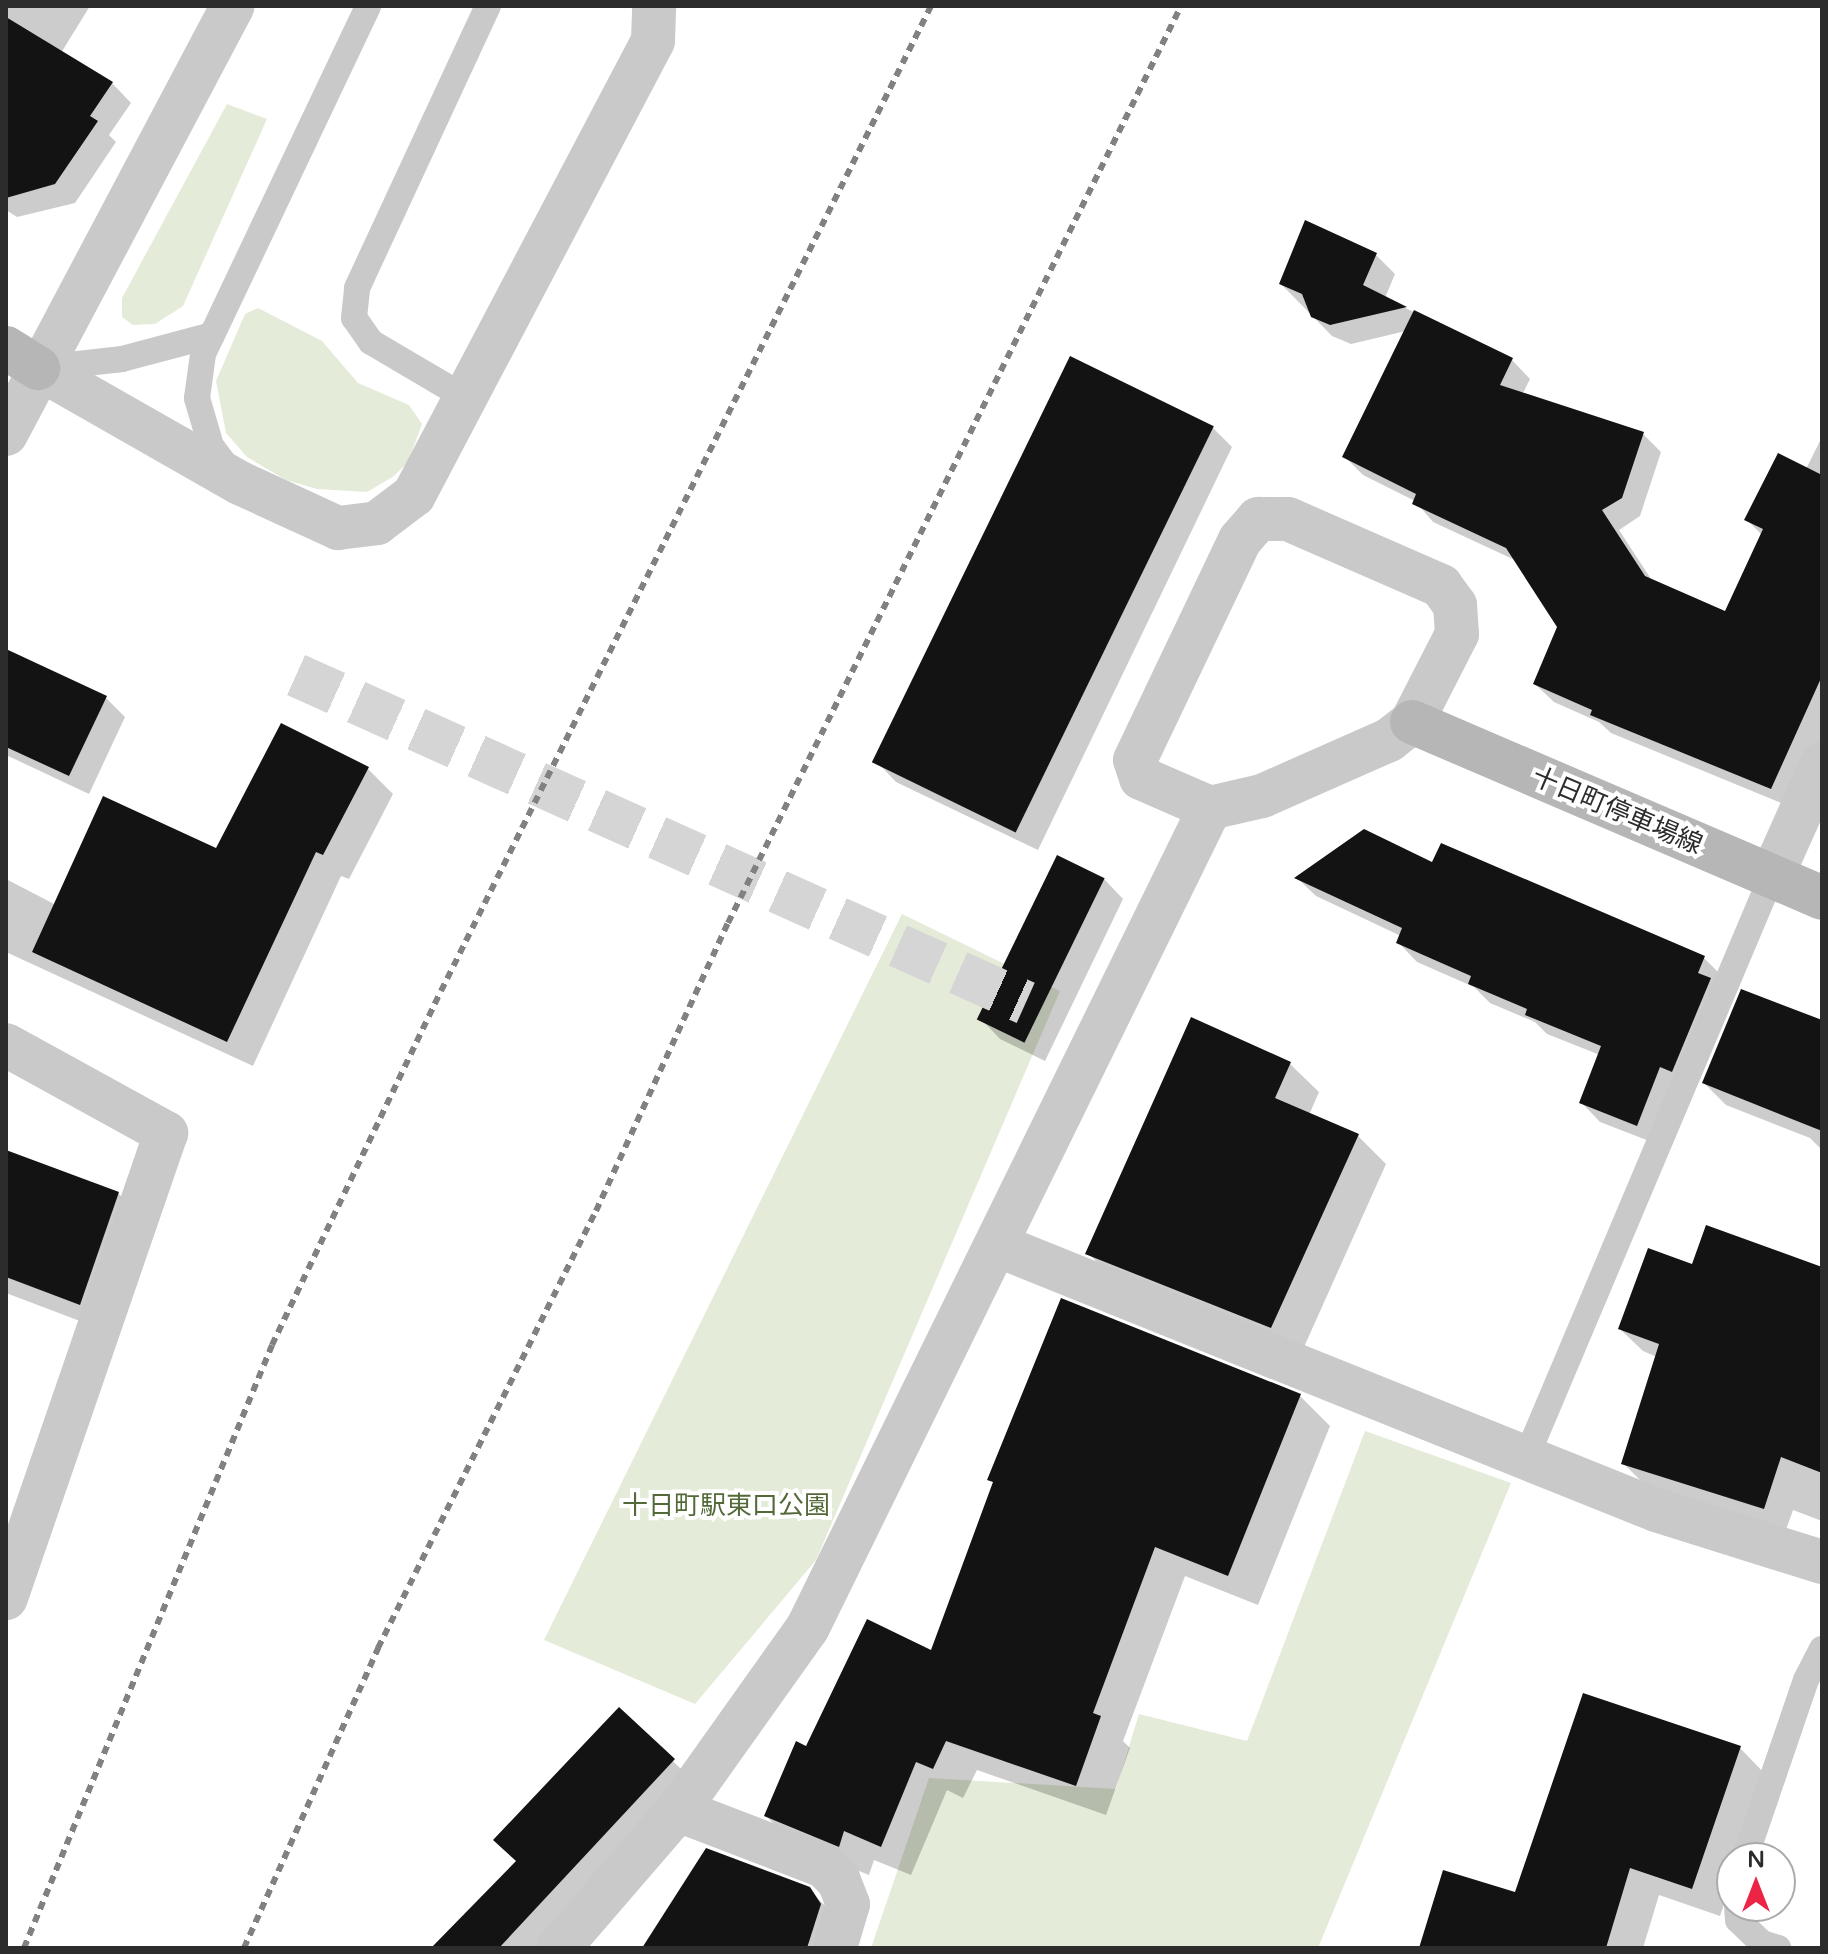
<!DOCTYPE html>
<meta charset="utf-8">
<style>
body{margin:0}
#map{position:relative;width:1828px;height:1954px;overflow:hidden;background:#fff;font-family:"Varela Round","Noto Sans JP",sans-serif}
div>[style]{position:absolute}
.green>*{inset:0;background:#e4ebd8}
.shadow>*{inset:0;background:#0003}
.building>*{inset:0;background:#131313;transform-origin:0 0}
.street-tunnel>*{height:44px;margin-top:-22px;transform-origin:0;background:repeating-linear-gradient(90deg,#d5d5d5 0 44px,transparent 0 66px)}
.lane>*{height:26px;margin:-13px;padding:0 13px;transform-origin:13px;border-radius:13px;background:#c9c9c9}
.street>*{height:44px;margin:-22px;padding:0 22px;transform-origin:22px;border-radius:22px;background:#c9c9c9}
.secondary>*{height:44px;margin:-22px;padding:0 22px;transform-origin:22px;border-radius:22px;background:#b6b6b6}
.rail>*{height:6px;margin-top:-3px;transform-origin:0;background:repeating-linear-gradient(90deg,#818181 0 8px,transparent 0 14px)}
span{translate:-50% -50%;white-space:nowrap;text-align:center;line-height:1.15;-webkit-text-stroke:8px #fff;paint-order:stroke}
.street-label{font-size:26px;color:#2c2c2c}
.park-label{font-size:26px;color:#546938}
.frame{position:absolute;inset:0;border:8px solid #2c2c2c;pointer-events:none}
.north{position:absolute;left:1716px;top:1842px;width:80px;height:80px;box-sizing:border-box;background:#fff;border:2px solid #ababab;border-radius:50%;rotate:0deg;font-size:22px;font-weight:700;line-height:32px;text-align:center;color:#2c2c2c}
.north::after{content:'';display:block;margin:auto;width:28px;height:36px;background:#ec2547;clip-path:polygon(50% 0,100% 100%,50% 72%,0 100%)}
</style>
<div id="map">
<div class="green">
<i style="clip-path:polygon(227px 104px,267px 119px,183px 306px,155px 324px,133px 325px,122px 317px,122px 298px)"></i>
<i style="clip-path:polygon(258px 308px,322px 341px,358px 383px,409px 405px,422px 424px,408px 462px,394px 476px,367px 492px,317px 489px,286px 480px,247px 457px,226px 433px,216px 381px,245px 314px)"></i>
<i style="clip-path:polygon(902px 914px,1060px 991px,816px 1560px,695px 1704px,544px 1640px)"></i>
<i style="clip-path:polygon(1365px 1431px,1511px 1483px,1318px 1948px,871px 1948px,929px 1778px,1116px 1789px,1139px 1714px,1247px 1741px)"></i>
</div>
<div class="shadow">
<i style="clip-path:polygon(6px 6px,90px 6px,61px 53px,112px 83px,131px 103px,109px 135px,116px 142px,75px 203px,17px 217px,6px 210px)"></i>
<i style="clip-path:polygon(1376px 255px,1395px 274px,1385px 298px,1512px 360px,1530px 379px,1522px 395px,1642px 433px,1661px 452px,1640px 516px,1619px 530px,1653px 582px,1726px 613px,1762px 535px,1746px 519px,1806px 469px,1822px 437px,1822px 768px,1791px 807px,1611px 733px,1599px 722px,1554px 702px,1535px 684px,1559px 627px,1517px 561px,1433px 522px,1415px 501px,1363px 475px,1344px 456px,1406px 331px,1351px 344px,1332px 336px,1281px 284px)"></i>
<i style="clip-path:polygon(1212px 427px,1232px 447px,1038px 850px,896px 782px,877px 762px)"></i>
<i style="clip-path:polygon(6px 651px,106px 698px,125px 717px,89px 794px,6px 755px)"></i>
<i style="clip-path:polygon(368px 769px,393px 794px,349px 879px,341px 876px,253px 1066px,6px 952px,6px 879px,56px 905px,217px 851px)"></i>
<i style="clip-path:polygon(1433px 865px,1703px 957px,1723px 977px,1657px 1144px,1600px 1122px,1581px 1102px,1600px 1055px,1547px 1034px,1535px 1022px,1490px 1003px,1474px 987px,1417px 962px,1398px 942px,1401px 936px,1316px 896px,1297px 878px)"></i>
<i style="clip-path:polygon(1104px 879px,1123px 899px,1045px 1061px,1000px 1039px,981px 1019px)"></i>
<i style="clip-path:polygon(1822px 1022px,1822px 1150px,1810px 1138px,1726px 1105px,1704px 1083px)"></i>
<i style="clip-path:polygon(1290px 1064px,1319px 1092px,1309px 1115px,1358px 1136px,1386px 1164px,1300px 1356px,1116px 1282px,1088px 1253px)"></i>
<i style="clip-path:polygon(6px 1152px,118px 1193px,147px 1222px,109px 1332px,6px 1293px)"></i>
<i style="clip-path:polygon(1694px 1267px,1822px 1269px,1822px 1521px,1793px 1510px,1786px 1530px,1646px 1486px,1623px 1463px,1657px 1357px,1643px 1351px,1620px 1329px)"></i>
<i style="clip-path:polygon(1300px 1396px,1330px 1426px,1258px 1605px,1185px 1576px,1123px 1741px,1130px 1748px,1106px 1815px,977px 1770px,963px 1798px,947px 1790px,911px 1875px,874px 1860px,869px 1875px,796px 1846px,766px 1816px,807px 1748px,933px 1653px,995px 1484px,990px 1479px)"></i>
<i style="clip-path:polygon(619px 1710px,698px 1785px,543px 1948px,434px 1948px,518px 1862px)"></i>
<i style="clip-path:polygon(1740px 1748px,1768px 1777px,1740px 1858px,1732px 1858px,1732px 1882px,1720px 1916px,1659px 1895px,1643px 1948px,1421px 1948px,1516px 1894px)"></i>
<i style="clip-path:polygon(707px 1850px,816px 1897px,837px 1917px,832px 1948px,656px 1948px)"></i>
</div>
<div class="building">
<i style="clip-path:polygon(6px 17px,113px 82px,90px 116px,98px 121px,55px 184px,6px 198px)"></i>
<i style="clip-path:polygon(1305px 220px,1377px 253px,1363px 285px,1407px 307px,1330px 325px,1311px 317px,1302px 294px,1279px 284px)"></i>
<i style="clip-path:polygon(1414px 310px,1513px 358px,1500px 385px,1644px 432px,1622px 498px,1602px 510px,1645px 576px,1725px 611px,1763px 529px,1744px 520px,1778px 453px,1822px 475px,1822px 676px,1771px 789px,1590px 715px,1592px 710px,1533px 684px,1557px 627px,1506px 548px,1412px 504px,1416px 494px,1342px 457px)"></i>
<i style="left:1070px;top:356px;width:160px;height:452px;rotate:26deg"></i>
<i style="clip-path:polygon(6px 649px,107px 696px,69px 776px,6px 747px)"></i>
<i style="clip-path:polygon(281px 723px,369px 767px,323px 855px,316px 852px,227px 1042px,32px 952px,103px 796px,216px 848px)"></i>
<i style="clip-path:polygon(1364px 829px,1432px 862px,1441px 843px,1705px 956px,1698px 973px,1711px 978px,1672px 1072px,1660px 1067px,1637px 1126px,1579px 1103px,1601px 1046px,1525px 1015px,1527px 1009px,1468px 984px,1471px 976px,1396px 943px,1402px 928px,1294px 878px)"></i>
<i style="left:1057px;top:855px;width:53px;height:183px;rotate:26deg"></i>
<i style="clip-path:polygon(1741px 989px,1822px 1020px,1822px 1131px,1702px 1083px)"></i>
<i style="clip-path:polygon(1191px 1017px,1291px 1062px,1275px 1098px,1359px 1134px,1271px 1328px,1085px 1254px)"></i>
<i style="clip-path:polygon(6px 1150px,119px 1192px,80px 1305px,6px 1277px)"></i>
<i style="clip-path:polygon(1706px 1225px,1822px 1267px,1822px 1473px,1781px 1457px,1764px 1509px,1621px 1464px,1659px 1344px,1618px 1329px,1648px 1248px,1692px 1264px)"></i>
<i style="clip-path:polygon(1061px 1298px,1301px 1394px,1228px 1576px,1155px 1547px,1093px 1713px,1101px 1716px,1076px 1786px,946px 1741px,933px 1769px,916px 1762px,881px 1847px,844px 1831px,839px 1847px,764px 1816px,796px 1741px,806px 1746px,867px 1619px,931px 1650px,993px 1482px,987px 1480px)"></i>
<i style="clip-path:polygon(1583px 1693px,1741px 1746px,1692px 1889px,1630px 1868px,1606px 1948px,1419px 1948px,1443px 1870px,1515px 1892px)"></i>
<i style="clip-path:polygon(619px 1707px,675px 1759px,499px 1948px,431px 1948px,516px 1861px,493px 1840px)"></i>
<i style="clip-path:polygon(706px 1848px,810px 1887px,821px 1904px,807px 1948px,642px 1948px)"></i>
</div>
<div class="street-tunnel">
<i style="left:296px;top:675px;width:800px;rotate:24.2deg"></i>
</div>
<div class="lane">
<i style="left:42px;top:368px;width:81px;rotate:-6.4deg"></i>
<i style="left:122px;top:359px;width:93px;rotate:-14.9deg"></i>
<i style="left:466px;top:398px;width:110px;rotate:-149.5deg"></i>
<i style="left:371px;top:342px;width:29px;rotate:-125deg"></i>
<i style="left:354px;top:318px;width:30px;rotate:-84deg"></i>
<i style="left:357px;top:288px;width:311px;rotate:-65.1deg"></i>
<i style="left:227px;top:467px;width:26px;rotate:-127deg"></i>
<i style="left:211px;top:446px;width:50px;rotate:-106.3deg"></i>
<i style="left:197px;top:398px;width:44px;rotate:-82.2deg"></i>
<i style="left:203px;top:354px;width:385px;rotate:-64.6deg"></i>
<i style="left:1526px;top:1458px;width:630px;rotate:-67.1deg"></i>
<i style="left:1745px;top:1858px;width:188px;rotate:-71.1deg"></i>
<i style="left:1806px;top:1680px;width:35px;rotate:-63deg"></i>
<i style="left:1737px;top:1906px;width:14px;rotate:86deg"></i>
<i style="left:1738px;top:1920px;width:33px;rotate:44deg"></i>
<i style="left:1762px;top:1943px;width:17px;rotate:17deg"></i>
</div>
<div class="street">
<i style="left:38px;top:368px;width:232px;rotate:29.7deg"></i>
<i style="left:240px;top:483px;width:108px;rotate:24.7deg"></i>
<i style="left:338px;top:528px;width:39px;rotate:-7deg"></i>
<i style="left:377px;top:523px;width:46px;rotate:-37.1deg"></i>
<i style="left:414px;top:495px;width:513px;rotate:-62.24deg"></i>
<i style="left:653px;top:41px;width:35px;rotate:-88deg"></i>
<i style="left:6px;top:434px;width:484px;rotate:-62.1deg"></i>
<i style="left:1258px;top:519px;width:30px"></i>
<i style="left:1288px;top:519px;width:167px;rotate:23.6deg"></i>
<i style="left:1441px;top:586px;width:24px;rotate:54deg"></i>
<i style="left:1455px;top:605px;width:29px;rotate:86deg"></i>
<i style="left:1457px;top:634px;width:99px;rotate:117.1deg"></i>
<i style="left:1412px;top:722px;width:29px;rotate:142deg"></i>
<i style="left:1389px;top:740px;width:139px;rotate:156.2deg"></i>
<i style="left:1262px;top:796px;width:53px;rotate:167deg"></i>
<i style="left:1210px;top:808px;width:75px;rotate:-156.5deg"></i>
<i style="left:1141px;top:778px;width:19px;rotate:-108deg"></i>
<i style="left:1135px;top:760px;width:244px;rotate:-64.5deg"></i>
<i style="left:1240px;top:540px;width:28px;rotate:-49deg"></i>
<i style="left:1771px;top:878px;width:125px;rotate:-65.9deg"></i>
<i style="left:6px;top:1045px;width:183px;rotate:28.8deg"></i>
<i style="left:166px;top:1133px;width:492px;rotate:109deg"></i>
<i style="left:999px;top:1246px;width:708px;rotate:21.89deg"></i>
<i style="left:1656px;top:1510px;width:174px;rotate:17.4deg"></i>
<i style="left:678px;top:1810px;width:156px;rotate:21deg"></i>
<i style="left:824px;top:1866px;width:21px;rotate:45deg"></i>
<i style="left:839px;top:1881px;width:25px;rotate:69deg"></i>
<i style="left:848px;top:1904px;width:46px;rotate:106.5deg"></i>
<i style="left:559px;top:1948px;width:182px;rotate:-49.2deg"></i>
<i style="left:678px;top:1810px;width:224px;rotate:-54.6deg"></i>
<i style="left:808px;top:1627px;width:912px;rotate:-63.86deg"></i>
</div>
<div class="secondary">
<i style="left:6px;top:348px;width:38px;rotate:32deg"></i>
<i style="left:1412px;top:722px;width:446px;rotate:23.2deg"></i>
</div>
<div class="rail">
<i style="left:24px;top:1948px;width:652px;rotate:-67.64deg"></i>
<i style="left:272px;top:1345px;width:392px;rotate:-64.5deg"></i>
<i style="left:441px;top:991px;width:1100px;rotate:-63.55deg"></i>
<i style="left:244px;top:1948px;width:329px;rotate:-65.9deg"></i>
<i style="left:378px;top:1648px;width:488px;rotate:-63.5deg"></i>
<i style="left:596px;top:1211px;width:317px;rotate:-65.4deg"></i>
<i style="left:728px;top:923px;width:1023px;rotate:-63.71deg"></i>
</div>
<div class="street-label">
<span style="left:1617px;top:811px;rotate:23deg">十日町停車場線</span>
</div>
<div class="park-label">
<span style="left:726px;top:1506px">十日町駅東口公園</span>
</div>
<div class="frame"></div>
<div class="north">N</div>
</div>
